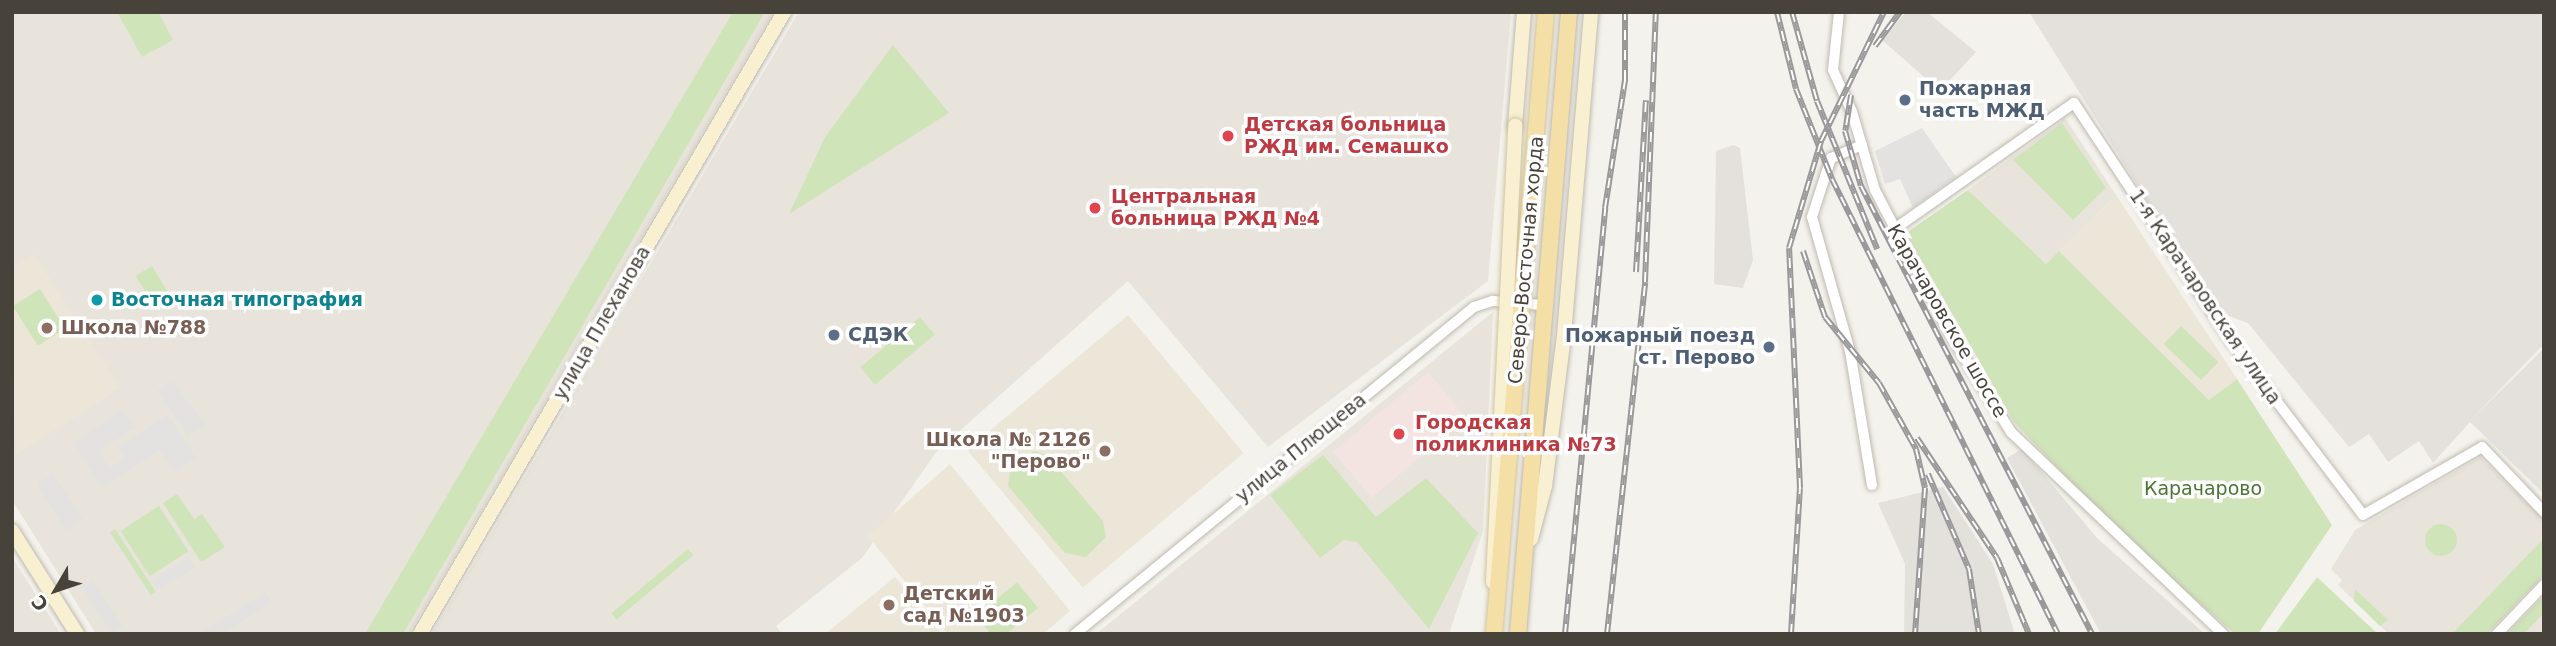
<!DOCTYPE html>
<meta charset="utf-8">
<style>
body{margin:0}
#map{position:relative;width:2556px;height:646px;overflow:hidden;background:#f4f2ec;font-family:"DejaVu Sans",sans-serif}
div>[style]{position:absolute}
.residential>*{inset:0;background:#e8e4db}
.industrial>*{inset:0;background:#e4e1dd}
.education>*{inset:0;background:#ece6d8;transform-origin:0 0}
.medical>*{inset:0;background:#f3e4e2;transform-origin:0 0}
.green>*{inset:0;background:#d0e4ba;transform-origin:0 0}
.round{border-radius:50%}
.parking>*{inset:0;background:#e4e2e0;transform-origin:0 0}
.roads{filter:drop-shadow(0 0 2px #bfbab0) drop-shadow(0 0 2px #bfbab0)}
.street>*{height:10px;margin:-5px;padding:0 5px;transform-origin:5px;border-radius:5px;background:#fff}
.secondary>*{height:14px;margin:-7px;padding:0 7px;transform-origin:7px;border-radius:7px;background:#f9f0d1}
.primary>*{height:16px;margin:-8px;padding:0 8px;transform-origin:8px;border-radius:8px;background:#f4dfa6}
.rail>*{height:6px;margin-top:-3px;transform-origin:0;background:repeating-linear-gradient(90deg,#fff 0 10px,#999 0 20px);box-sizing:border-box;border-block:2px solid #999}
.bridges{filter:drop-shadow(0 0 2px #cfc4a1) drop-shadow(0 0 2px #cfc4a1)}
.secondary-bridge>*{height:14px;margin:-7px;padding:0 7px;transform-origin:7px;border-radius:7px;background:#f9f0d1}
.primary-bridge>*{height:16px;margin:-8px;padding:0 8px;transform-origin:8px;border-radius:8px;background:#f4dfa6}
.dots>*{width:19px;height:19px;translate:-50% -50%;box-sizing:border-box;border:4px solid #fff;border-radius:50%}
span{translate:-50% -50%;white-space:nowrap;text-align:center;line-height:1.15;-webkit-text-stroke:7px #fff;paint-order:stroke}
.service-label{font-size:19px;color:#4e5e75;font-weight:700}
.left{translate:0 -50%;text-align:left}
.right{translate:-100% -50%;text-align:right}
.health-label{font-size:19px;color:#be3a42;font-weight:700}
.street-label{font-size:19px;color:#48433a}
.culture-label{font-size:19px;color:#0d838f;font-weight:700}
.education-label{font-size:19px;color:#785e54;font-weight:700}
.park-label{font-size:19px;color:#4b7533}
.frame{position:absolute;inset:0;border:14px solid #48433a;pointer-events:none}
.north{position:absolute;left:21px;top:555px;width:70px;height:70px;-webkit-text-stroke:5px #fff;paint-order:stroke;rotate:231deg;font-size:19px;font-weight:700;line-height:28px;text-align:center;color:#48433a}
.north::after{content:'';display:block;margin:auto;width:24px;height:32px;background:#48433a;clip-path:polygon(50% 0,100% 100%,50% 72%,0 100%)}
</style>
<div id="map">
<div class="residential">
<i style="clip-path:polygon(12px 12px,773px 12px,409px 634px,96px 634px,12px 500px)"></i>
<i style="clip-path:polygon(799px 12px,1511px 12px,1488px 281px,1268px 447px,1128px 281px,937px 451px,862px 558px,776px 626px,782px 634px,432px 634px)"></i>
<i style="clip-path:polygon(2065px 118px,2116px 195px,2046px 264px,1968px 190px)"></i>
<i style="clip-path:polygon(1493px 312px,1483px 531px,1449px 634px,1096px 634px)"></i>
<i style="clip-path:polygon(2480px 457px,2544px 520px,2544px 575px,2487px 634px,2389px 634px,2338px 585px,2342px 580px,2331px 569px,2355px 530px)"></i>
<i style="clip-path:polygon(12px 557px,61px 634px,12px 634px)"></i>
<i style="clip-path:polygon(2544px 596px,2544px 634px,2507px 634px)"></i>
</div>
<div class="industrial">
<i style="clip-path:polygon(1906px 12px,1927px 12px,1976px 52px,1940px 91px,1882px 40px)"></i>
<i style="clip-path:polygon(2029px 12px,2544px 12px,2544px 344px,2472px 419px,2544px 348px,2544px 494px,2470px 422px,2433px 463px,2419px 441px,2388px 462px,2369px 434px,2349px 447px,2248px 323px,2217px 312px)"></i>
<i style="clip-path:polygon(1733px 145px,1740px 148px,1753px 260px,1743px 288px,1714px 284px,1716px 151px)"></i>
<i style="clip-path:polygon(2022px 449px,2097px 538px,2205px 634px,2101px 634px,2007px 458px)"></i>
<i style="clip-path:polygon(1943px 487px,1993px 564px,2015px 634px,1904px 634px,1905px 564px,1878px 503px)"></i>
</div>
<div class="education">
<i style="clip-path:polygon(2116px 195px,2237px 379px,2209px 400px,2059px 251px)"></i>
<i style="clip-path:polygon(34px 254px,120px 388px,16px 455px,12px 268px)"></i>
<i style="left:1128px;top:315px;width:180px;height:210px;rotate:50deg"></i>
<i style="clip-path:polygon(950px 464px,1070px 611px,1043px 634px,948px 634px,868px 536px)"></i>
<i style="clip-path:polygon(895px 577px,942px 634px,825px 634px)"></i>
</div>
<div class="medical">
<i style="left:1428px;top:372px;width:60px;height:124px;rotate:50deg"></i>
</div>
<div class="green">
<i style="clip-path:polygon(117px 12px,158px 12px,173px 40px,142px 57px)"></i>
<i style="clip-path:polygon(733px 12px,765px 12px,403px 634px,365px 634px)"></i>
<i style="clip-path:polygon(893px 45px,949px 113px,789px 214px,825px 137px)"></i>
<i style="clip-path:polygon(2062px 123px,2106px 188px,2073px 220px,2013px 160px)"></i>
<i style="clip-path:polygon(1968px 190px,2046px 264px,2059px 251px,2209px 400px,2237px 379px,2332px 525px,2258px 634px,2235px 634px,2119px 533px,2014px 422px,1906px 233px)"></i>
<i style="left:152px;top:266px;width:33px;height:19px;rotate:59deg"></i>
<i style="left:40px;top:289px;width:47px;height:32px;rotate:58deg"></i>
<i style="left:920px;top:317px;width:23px;height:78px;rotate:50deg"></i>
<i style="left:2181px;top:326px;width:52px;height:25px;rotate:44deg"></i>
<i style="clip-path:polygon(1034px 451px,1047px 455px,1103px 521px,1106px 537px,1086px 557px,1065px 553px,1008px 486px,1011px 464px)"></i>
<i style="clip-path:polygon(1323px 455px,1376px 517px,1426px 478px,1478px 533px,1429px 629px,1357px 542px,1344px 540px,1320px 558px,1270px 495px)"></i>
<i style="clip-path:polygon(177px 494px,194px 519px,202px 514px,225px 547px,201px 562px,163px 503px)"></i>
<i style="left:159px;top:506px;width:54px;height:46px;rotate:57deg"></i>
<i class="round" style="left:2425px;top:524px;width:32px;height:32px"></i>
<i style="left:115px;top:529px;width:75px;height:6px;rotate:57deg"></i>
<i style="clip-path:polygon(2544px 538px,2544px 575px,2487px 634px,2452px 634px)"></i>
<i style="left:688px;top:549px;width:8px;height:100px;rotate:50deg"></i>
<i style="clip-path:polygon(2317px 577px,2351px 609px,2378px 634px,2275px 634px)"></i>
<i style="clip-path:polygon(1017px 582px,1038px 608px,1006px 634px,991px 634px,976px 616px)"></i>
<i style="clip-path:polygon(2355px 589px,2388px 620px,2380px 626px,2354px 601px)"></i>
<i style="clip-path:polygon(2544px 596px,2544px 613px,2524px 634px,2507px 634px)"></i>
</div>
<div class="parking">
<i style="clip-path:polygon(1922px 128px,1956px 177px,1913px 208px,1900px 179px,1885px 184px,1875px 151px)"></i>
<i style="clip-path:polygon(172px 381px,206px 425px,188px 436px,157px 391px)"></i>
<i style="clip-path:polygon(122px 410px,134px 428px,99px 451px,109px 468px,125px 458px,118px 447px,168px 415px,196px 458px,175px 472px,160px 450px,102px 487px,73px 442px)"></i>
<i style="left:53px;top:474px;width:55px;height:19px;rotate:57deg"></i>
<i style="left:189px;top:557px;width:12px;height:44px;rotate:59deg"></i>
<i style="left:92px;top:580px;width:56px;height:12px;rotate:57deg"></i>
<i style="clip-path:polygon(265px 592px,272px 602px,223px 634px,200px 634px)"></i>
</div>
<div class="roads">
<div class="street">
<i style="left:1839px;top:12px;width:58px;rotate:95.9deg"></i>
<i style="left:1833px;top:70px;width:46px;rotate:65.7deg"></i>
<i style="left:1852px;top:112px;width:81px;rotate:73.6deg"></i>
<i style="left:1875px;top:190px;width:165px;rotate:62.5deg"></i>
<i style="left:1951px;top:336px;width:113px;rotate:58deg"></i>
<i style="left:2011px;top:432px;width:293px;rotate:43.6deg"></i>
<i style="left:1862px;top:145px;width:34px;rotate:157deg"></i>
<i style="left:1831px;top:158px;width:62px;rotate:107.9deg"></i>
<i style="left:1812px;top:217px;width:139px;rotate:74.2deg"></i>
<i style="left:1850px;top:351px;width:136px;rotate:80.7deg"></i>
<i style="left:1893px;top:230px;width:221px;rotate:-35.1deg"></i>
<i style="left:2074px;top:103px;width:285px;rotate:56.6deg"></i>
<i style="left:2231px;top:341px;width:218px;rotate:52.8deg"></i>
<i style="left:2363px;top:515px;width:137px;rotate:-29.7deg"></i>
<i style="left:2482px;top:447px;width:90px;rotate:46.4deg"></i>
<i style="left:1075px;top:634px;width:516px;rotate:-39.34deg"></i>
<i style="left:1474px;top:307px;width:20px;rotate:-18deg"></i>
<i style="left:1493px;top:301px;width:49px;rotate:4.7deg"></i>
<i style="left:2497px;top:634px;width:68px;rotate:-46.2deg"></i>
</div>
<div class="secondary">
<i style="left:1515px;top:126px;width:114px;rotate:-85.5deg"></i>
<i style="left:12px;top:531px;width:122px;rotate:57.7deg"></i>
<i style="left:1531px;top:539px;width:55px;rotate:-75.2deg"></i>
<i style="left:1545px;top:486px;width:152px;rotate:-82.8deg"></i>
<i style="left:1564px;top:335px;width:324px;rotate:-85.2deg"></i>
<i style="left:420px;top:634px;width:721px;rotate:-59.66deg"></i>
</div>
<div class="primary">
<i style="left:1518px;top:634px;width:624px;rotate:-85.31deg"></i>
</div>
</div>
<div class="rail">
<i style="left:1777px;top:12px;width:79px;rotate:76.1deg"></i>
<i style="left:1796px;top:89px;width:97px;rotate:68.2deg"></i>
<i style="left:1832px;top:179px;width:508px;rotate:63.59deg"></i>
<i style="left:1792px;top:12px;width:92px;rotate:74.3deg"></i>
<i style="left:1817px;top:101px;width:160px;rotate:67.9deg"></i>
<i style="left:1875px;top:46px;width:42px;rotate:-53.7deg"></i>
<i style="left:1851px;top:95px;width:36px;rotate:99deg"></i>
<i style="left:1845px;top:131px;width:57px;rotate:73.8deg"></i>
<i style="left:1861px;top:186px;width:504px;rotate:62.72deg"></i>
<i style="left:1803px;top:251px;width:70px;rotate:71.6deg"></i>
<i style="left:1825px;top:317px;width:85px;rotate:50.7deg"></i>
<i style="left:1879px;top:383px;width:76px;rotate:60.7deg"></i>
<i style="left:1916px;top:449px;width:40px;rotate:77deg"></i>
<i style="left:1925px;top:488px;width:146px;rotate:93.9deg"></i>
<i style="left:1636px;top:272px;width:172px;rotate:-86.7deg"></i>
<i style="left:1917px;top:438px;width:144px;rotate:56.3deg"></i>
<i style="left:1997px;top:558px;width:82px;rotate:67.2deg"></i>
<i style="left:1928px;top:474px;width:103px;rotate:66.7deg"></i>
<i style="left:1969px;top:569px;width:66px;rotate:81.3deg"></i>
<i style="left:1565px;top:634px;width:428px;rotate:-84.6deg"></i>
<i style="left:1605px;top:208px;width:130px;rotate:-81.1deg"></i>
<i style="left:1625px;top:80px;width:68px;rotate:-90deg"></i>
<i style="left:1607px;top:634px;width:354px;rotate:-83.8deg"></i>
<i style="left:1645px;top:282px;width:270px;rotate:-87.7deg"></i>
<i style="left:1791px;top:634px;width:146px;rotate:-86.5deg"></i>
<i style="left:1800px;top:488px;width:240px;rotate:-92.6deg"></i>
<i style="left:1789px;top:248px;width:112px;rotate:-73.3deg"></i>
<i style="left:1821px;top:141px;width:144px;rotate:-64deg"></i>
</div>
<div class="bridges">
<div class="secondary-bridge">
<i style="left:1493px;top:582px;width:457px;rotate:-87.2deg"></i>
</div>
<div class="primary-bridge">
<i style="left:1494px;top:634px;width:624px;rotate:-85.22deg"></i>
</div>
</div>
<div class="dots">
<i style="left:1905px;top:100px;background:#5c6f8a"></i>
<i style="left:1228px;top:136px;background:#e0444e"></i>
<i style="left:1095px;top:208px;background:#e0444e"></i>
<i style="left:97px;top:300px;background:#0f9aa8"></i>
<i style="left:47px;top:328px;background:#8d6e63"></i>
<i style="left:834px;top:335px;background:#5c6f8a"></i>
<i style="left:1769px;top:347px;background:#5c6f8a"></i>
<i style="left:1399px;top:434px;background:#e0444e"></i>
<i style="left:1105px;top:451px;background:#8d6e63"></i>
<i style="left:889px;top:605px;background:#8d6e63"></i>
</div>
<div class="service-label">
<span class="left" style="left:1919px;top:100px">Пожарная<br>часть МЖД</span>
<span class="left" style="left:848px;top:335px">СДЭК</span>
<span class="right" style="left:1755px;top:347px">Пожарный поезд<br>ст. Перово</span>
</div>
<div class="health-label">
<span class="left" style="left:1244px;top:136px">Детская больница<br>РЖД им. Семашко</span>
<span class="left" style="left:1111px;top:208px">Центральная<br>больница РЖД №4</span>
<span class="left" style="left:1415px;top:434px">Городская<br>поликлиника №73</span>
</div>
<div class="street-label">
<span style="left:1526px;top:260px;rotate:-85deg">Северо-Восточная хорда</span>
<span style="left:2205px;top:297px;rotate:56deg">1-я Карачаровская улица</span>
<span style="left:1947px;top:321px;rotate:60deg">Карачаровское шоссе</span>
<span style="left:602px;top:323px;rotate:-60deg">улица Плеханова</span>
<span style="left:1301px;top:448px;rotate:-39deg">улица Плющева</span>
</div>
<div class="culture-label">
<span class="left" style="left:111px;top:300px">Восточная типография</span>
</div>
<div class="education-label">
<span class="left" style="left:61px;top:328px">Школа №788</span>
<span class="right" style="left:1091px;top:451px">Школа № 2126<br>"Перово"</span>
<span class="left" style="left:903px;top:605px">Детский<br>сад №1903</span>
</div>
<div class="park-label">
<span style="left:2203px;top:489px">Карачарово</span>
</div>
<div class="frame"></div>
<div class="north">С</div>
</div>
